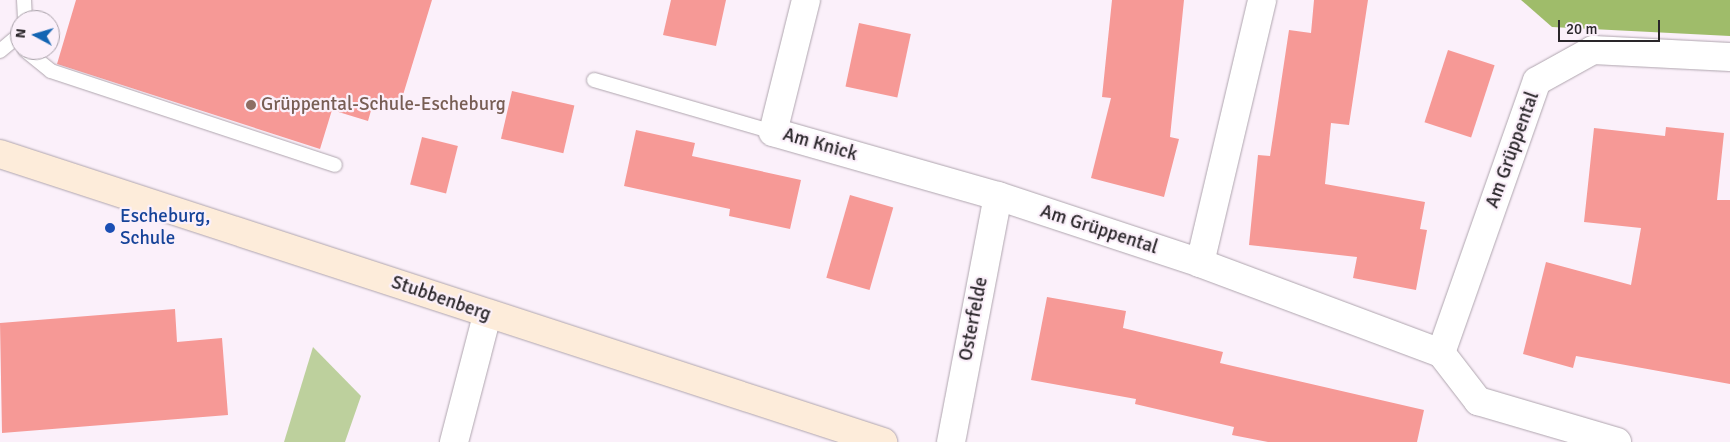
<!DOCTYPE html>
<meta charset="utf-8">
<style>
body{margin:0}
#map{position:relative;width:1730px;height:442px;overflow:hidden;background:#fbf0fa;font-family:Signika,sans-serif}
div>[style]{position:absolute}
.green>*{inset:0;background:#bdd09d}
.forest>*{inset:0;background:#9fbc6a}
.building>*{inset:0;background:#f69996;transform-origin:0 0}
.roads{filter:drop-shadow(0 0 1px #afa5ae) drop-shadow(0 0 1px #afa5ae)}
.service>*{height:14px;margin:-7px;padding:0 7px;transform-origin:7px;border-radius:7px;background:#fff}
.minor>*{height:28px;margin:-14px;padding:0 14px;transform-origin:14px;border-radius:14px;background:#fff}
.secondary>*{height:28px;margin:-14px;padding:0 14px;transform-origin:14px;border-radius:14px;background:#fdecda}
.dots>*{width:14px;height:14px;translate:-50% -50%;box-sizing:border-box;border:2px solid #fbf0fa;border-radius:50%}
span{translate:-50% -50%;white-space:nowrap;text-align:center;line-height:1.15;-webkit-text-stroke:4.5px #fbf0fa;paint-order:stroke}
.education-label{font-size:19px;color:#785e54}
.left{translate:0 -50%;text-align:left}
.street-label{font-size:19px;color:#2a262a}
.transit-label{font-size:19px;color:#164399}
.north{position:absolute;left:10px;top:10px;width:50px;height:50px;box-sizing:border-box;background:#fbf0fa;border:1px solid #a79fa7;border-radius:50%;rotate:276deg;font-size:14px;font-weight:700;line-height:20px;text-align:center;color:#2a262a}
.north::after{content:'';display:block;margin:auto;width:18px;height:22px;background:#1365b3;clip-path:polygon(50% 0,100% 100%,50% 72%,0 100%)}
.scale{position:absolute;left:1558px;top:20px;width:102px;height:22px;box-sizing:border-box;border:2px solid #2a262a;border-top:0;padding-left:6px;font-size:15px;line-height:18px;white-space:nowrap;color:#2a262a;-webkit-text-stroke:4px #fbf0fa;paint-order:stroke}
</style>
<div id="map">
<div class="green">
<i style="clip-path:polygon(313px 347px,361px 396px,345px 442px,284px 442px)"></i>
</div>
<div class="forest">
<i style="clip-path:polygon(1521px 0,1730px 0,1730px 36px,1552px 27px)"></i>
</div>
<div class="building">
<i style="clip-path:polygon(76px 0,432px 0,399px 108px,374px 100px,368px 121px,332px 110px,320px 149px,57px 64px)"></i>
<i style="clip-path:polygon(671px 0,726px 0,716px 46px,663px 35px)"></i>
<i style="clip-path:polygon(1112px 0,1184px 0,1170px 137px,1179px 139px,1164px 197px,1091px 178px,1111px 98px,1102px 97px)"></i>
<i style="clip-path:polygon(1314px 0,1368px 0,1349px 125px,1331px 123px,1325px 184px,1425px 202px,1420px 229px,1427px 230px,1416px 290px,1353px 278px,1357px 257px,1249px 245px,1258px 155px,1270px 156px,1289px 30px,1311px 33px)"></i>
<i style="left:859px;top:23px;width:53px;height:65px;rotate:12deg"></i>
<i style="left:1448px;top:50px;width:49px;height:76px;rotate:18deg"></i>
<i style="left:512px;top:91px;width:64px;height:49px;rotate:13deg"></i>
<i style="clip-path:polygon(1666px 127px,1724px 133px,1717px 200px,1730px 200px,1730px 384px,1576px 356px,1573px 368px,1523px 354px,1546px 262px,1631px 285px,1641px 228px,1584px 222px,1594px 128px,1665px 136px)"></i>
<i style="clip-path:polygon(636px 130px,695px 143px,692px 156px,801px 180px,790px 229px,729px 216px,730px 209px,624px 186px)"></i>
<i style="left:422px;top:137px;width:37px;height:49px;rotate:14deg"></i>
<i style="left:850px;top:195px;width:45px;height:86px;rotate:16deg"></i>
<i style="clip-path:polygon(1047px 297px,1126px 311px,1123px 328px,1223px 352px,1220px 363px,1424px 410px,1417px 442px,1268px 442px,1232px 435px,1234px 427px,1135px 404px,1136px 399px,1031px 380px)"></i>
<i style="clip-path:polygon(175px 309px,177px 342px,222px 338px,228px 415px,2px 433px,0 323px)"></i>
</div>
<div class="roads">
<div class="service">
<i style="left:24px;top:0;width:20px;rotate:87deg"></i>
<i style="left:25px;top:50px;width:33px;rotate:39deg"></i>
<i style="left:51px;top:71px;width:299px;rotate:18.3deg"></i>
<i style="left:0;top:51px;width:26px;rotate:-40deg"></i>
<i style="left:594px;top:80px;width:186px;rotate:16.2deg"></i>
</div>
<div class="minor">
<i style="left:806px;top:0;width:136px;rotate:104deg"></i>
<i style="left:773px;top:132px;width:234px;rotate:15.9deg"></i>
<i style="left:998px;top:196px;width:213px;rotate:18.3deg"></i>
<i style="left:1200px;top:263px;width:257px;rotate:20.5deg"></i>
<i style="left:1441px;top:353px;width:61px;rotate:52.4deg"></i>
<i style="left:1478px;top:401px;width:145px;rotate:16.4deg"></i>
<i style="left:1200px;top:263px;width:270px;rotate:-76.7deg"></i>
<i style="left:1441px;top:353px;width:288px;rotate:-70.6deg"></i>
<i style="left:1537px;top:81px;width:64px;rotate:-29deg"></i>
<i style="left:1593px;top:50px;width:137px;rotate:2.9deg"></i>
<i style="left:454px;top:442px;width:131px;rotate:-75.4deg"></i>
<i style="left:951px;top:442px;width:250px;rotate:-79.2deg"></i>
</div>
<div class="secondary">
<i style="left:0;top:154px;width:929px;rotate:18.06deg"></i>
</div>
</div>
<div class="dots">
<i style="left:251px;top:105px;background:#8d6e63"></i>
<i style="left:110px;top:228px;background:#1a4fb4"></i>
</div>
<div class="education-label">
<span class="left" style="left:261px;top:105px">Grüppental-Schule-Escheburg</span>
</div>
<div class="street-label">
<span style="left:820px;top:145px;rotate:16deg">Am Knick</span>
<span style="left:1513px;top:150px;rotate:-70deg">Am Grüppental</span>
<span style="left:1099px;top:230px;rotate:18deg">Am Grüppental</span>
<span style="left:441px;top:299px;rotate:19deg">Stubbenberg</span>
<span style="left:974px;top:319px;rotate:-79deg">Osterfelde</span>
</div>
<div class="transit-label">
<span class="left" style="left:120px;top:228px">Escheburg,<br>Schule</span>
</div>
<div class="north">N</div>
<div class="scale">20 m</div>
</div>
